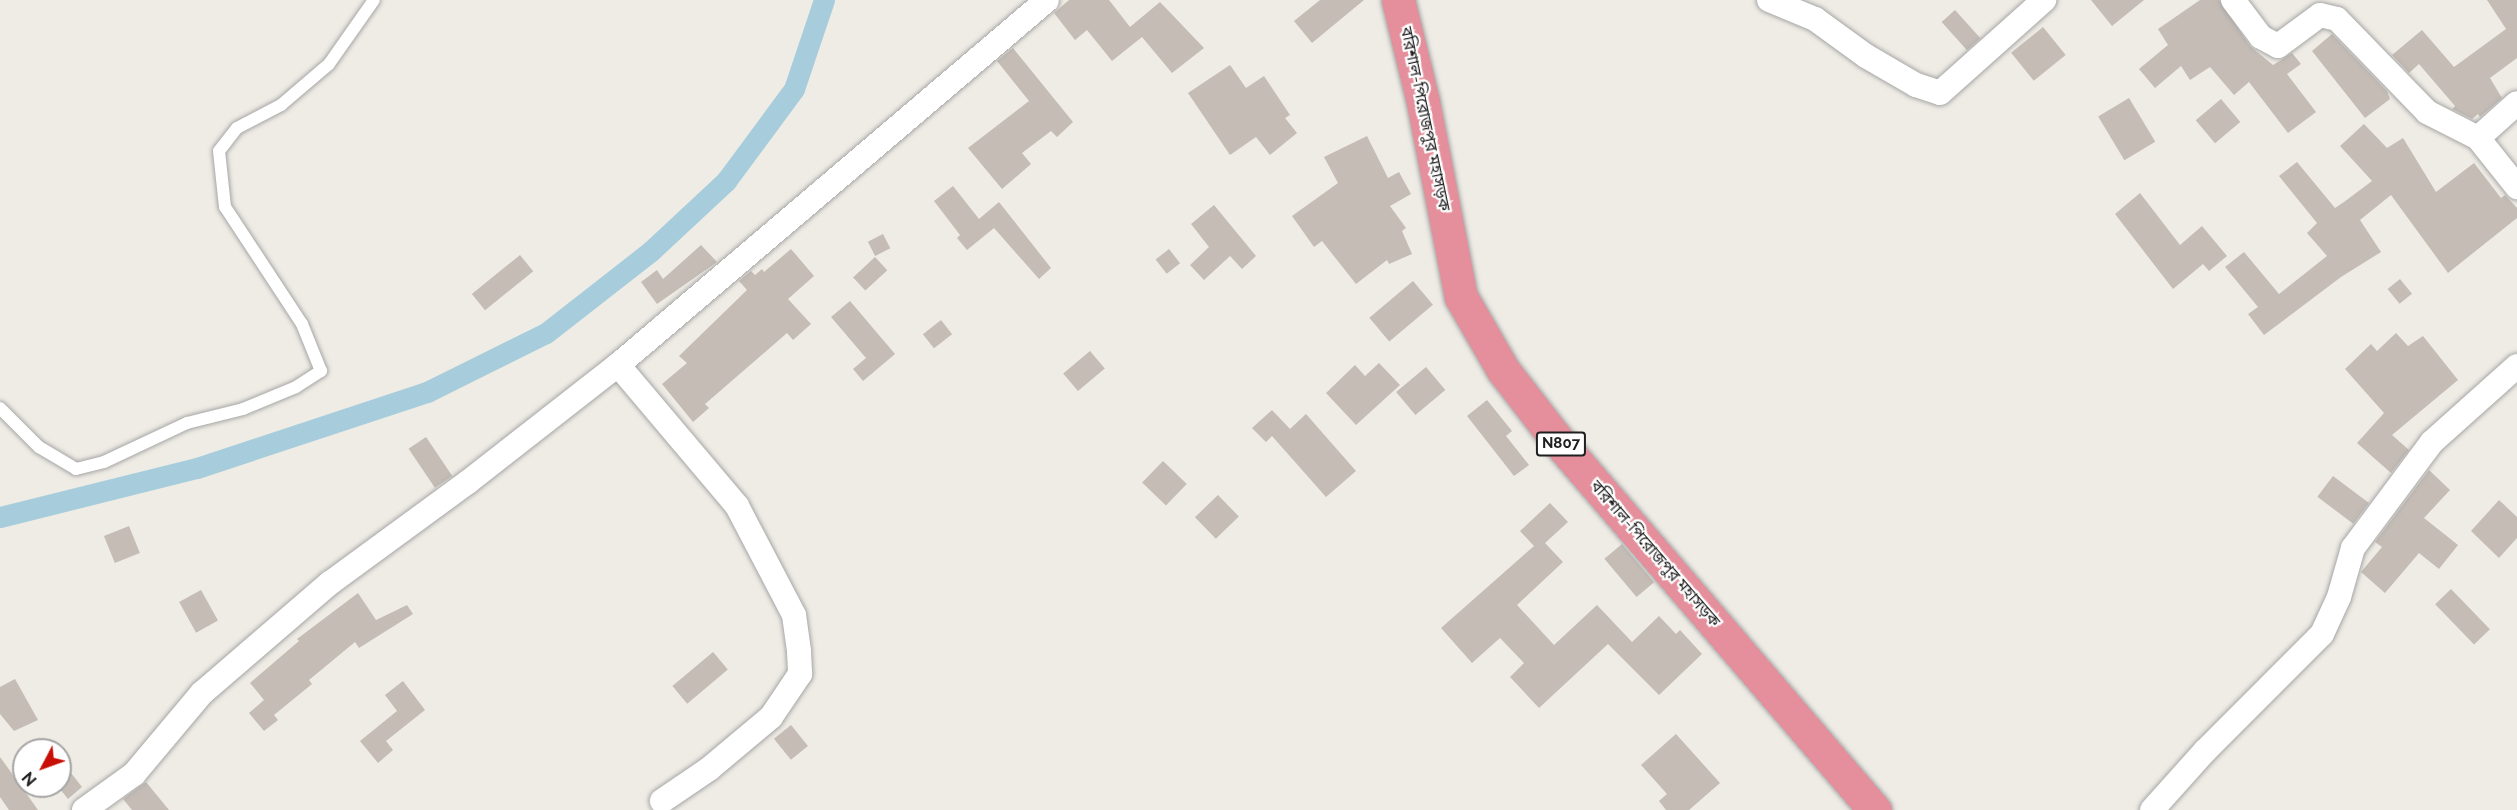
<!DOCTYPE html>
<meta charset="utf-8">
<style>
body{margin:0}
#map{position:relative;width:2517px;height:810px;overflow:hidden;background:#efece5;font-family:Raleway,"Noto Sans Bengali",sans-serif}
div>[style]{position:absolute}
.canal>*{height:21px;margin:-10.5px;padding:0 10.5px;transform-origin:10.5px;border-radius:10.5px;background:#a7cddc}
.building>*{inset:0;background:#c4bcb5;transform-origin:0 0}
.roads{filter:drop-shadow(0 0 2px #a6a6a6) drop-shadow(0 0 2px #a6a6a6)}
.lane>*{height:12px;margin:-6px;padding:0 6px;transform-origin:6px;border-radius:6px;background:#fff}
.street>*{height:24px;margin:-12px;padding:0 12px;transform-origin:12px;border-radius:12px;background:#fff}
.highway>*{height:33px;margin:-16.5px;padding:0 16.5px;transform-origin:16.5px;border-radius:16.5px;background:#e48f9b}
span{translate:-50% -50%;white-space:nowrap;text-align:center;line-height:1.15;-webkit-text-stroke:4.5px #fff;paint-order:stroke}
.shield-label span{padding:2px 4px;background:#fff;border:2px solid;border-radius:4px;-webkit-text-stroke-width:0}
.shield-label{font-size:15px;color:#1f1f1f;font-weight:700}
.street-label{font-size:16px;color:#1f1f1f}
.north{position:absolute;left:12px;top:738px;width:60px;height:60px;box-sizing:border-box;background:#fff;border:2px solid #a5a5a5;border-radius:50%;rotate:229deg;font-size:16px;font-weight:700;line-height:24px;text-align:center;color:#1f1f1f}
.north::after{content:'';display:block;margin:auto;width:21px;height:27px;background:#c80f06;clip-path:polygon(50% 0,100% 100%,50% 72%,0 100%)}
</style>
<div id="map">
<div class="canal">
<i style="left:0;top:517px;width:203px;rotate:-14deg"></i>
<i style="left:197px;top:468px;width:242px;rotate:-18.3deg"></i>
<i style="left:427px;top:392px;width:133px;rotate:-26.4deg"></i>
<i style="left:546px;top:333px;width:133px;rotate:-38deg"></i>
<i style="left:651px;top:251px;width:103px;rotate:-43deg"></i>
<i style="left:726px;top:181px;width:114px;rotate:-53.5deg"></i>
<i style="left:794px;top:89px;width:94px;rotate:-71.4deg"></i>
</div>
<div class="building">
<i style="clip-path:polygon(1069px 0,1109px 0,1130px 27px,1160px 2px,1204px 48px,1172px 73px,1142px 37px,1112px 61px,1087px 30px,1075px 40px,1054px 13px)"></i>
<i style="clip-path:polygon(1320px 0,1364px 0,1312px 43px,1294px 21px)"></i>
<i style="clip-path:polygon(2091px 0,2144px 0,2112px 26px)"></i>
<i style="clip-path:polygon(2200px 0,2219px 0,2250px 46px,2273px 65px,2292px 53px,2301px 64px,2287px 74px,2316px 112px,2288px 133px,2249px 82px,2234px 95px,2210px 67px,2190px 80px,2181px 66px,2155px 88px,2139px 69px,2168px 45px,2158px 29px)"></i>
<i style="clip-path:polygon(2487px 0,2517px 0,2517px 58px,2490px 78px,2502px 98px,2480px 117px,2478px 114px,2472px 119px,2452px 109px,2455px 106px,2419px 64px,2409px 73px,2392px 55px,2422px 30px,2454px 67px,2506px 29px)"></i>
<i style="left:1955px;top:10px;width:38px;height:18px;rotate:48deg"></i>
<i style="left:2043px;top:27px;width:36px;height:41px;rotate:51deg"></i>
<i style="clip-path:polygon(2332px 34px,2387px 91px,2390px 99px,2365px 118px,2312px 51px)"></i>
<i style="clip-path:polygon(1013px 48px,1073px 122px,1057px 137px,1051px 131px,1022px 153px,1031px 164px,1002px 189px,968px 148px,1029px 101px,997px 61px)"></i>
<i style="clip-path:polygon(1230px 65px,1246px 88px,1264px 76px,1290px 115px,1285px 118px,1297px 133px,1270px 155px,1256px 137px,1230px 155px,1188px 93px)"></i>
<i style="left:2129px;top:98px;width:51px;height:36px;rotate:59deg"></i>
<i style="left:2221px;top:99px;width:30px;height:33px;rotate:50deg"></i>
<i style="clip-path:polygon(2364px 124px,2387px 148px,2403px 138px,2436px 192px,2474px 163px,2501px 198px,2505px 195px,2517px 208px,2517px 218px,2448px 273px,2391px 195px,2360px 220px,2381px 252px,2341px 277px,2264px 335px,2248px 314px,2258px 307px,2225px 267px,2244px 252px,2279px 294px,2327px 256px,2307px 233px,2317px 223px,2279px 176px,2297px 162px,2335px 208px,2344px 202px,2372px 181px,2340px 146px)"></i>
<i style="clip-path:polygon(1367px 136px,1388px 178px,1399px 172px,1411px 194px,1390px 206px,1406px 228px,1402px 231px,1412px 254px,1389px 264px,1387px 260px,1356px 284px,1322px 241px,1314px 247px,1292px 216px,1338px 183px,1324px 157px)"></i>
<i style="clip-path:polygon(953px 186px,979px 219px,999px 202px,1051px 268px,1039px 279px,994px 228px,967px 250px,957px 238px,960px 235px,934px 201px)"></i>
<i style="clip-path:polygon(2140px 193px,2180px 245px,2202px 226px,2227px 256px,2209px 271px,2203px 264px,2173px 289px,2115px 214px)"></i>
<i style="clip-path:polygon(1214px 205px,1256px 256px,1242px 269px,1230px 256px,1204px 280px,1190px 265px,1209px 247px,1191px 224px)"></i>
<i style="left:883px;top:234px;width:16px;height:17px;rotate:63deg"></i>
<i style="clip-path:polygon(701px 245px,717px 262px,657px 304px,641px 282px,657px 270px,663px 279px)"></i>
<i style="clip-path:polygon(791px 249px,814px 276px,788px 299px,811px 324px,793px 340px,787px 333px,705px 404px,709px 408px,693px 422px,662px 384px,687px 363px,679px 356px,747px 290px,739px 281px,751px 271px,755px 275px,762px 269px,764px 272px)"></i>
<i style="left:1169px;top:249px;width:18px;height:17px;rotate:52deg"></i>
<i style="left:520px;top:255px;width:21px;height:62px;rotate:51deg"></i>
<i style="left:875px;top:257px;width:18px;height:30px;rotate:47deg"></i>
<i style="left:2400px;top:279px;width:19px;height:16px;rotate:51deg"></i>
<i style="left:1413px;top:281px;width:31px;height:57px;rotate:50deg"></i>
<i style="clip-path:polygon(850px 301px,895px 354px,863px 381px,853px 369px,866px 358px,831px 317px)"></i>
<i style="left:941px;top:320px;width:18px;height:23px;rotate:52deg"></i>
<i style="clip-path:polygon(2396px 333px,2408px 346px,2423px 336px,2458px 380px,2392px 435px,2409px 450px,2391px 473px,2357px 443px,2384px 413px,2345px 369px,2371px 344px,2377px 351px)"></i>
<i style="left:1090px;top:351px;width:23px;height:35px;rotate:50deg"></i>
<i style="clip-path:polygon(1379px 363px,1400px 385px,1356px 425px,1326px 393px,1355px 365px,1365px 376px)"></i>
<i style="left:1426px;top:367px;width:30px;height:39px;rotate:50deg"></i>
<i style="clip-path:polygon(1487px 400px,1512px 431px,1506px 436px,1529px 465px,1514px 476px,1467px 416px)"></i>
<i style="clip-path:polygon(1272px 410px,1290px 429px,1306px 414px,1356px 471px,1326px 497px,1272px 436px,1266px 442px,1252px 428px)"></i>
<i style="left:426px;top:437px;width:47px;height:21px;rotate:56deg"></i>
<i style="left:1163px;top:461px;width:33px;height:30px;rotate:44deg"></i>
<i style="clip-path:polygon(2429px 470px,2450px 490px,2424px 518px,2458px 545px,2439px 569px,2419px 553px,2385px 593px,2361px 572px,2382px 547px,2375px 542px)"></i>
<i style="left:2333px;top:476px;width:45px;height:26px;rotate:37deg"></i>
<i style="left:1218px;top:495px;width:30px;height:32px;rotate:46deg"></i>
<i style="clip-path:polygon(2499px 500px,2517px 517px,2517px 538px,2499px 558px,2471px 531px)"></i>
<i style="clip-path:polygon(1550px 503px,1568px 522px,1545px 543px,1563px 562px,1517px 605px,1554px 645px,1597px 605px,1632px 642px,1659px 616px,1676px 634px,1680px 630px,1702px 654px,1659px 695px,1608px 644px,1539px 708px,1510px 677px,1524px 663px,1500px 638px,1472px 663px,1441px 628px,1534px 546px,1520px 531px)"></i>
<i style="left:129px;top:526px;width:29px;height:27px;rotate:68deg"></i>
<i style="left:1622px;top:544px;width:50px;height:23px;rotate:50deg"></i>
<i style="left:2451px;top:589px;width:56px;height:22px;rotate:46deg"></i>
<i style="left:201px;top:590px;width:35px;height:25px;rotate:61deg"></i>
<i style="clip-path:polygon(358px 593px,376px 620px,407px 605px,413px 614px,359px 648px,355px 642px,309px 680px,312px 684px,274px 715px,278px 720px,264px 731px,249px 713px,264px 700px,250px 683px,299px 641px,297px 639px)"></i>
<i style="left:713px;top:652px;width:23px;height:53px;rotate:50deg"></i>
<i style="clip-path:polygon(15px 679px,38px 720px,14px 731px,0 714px,0 687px)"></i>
<i style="clip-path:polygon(403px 681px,425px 710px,386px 741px,393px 750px,378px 763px,360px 741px,397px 711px,385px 695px)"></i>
<i style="left:791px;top:725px;width:27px;height:22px;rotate:51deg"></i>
<i style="clip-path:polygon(1676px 734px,1720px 783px,1689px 810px,1666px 810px,1659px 801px,1667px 794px,1641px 765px)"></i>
<i style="clip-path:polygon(0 757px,21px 786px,38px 810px,9px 810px,0 797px)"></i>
<i style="clip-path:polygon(60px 759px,82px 787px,68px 799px,60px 789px)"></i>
<i style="clip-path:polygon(146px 782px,169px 810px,132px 810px,123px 799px)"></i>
</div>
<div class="roads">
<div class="lane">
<i style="left:0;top:408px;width:55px;rotate:45deg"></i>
<i style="left:39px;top:447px;width:43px;rotate:30.7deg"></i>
<i style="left:76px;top:469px;width:29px;rotate:-14deg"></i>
<i style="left:104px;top:462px;width:92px;rotate:-25.2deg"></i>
<i style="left:187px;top:423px;width:58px;rotate:-14deg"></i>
<i style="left:243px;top:409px;width:57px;rotate:-22.5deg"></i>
<i style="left:296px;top:387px;width:30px;rotate:-33deg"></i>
<i style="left:321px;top:371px;width:51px;rotate:-112deg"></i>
<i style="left:302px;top:324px;width:140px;rotate:-123.3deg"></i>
<i style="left:225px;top:207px;width:56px;rotate:-96.1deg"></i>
<i style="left:219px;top:151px;width:29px;rotate:-52deg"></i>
<i style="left:237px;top:128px;width:50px;rotate:-27.6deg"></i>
<i style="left:281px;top:105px;width:63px;rotate:-40.5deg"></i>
<i style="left:329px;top:64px;width:78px;rotate:-54.9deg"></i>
</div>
<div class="street">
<i style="left:1769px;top:0;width:50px;rotate:22.4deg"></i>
<i style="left:1815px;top:19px;width:63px;rotate:36deg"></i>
<i style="left:1866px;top:56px;width:58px;rotate:30.1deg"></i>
<i style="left:1916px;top:85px;width:25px;rotate:18deg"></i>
<i style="left:1940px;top:93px;width:140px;rotate:-41.8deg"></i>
<i style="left:2233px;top:0;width:46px;rotate:52.9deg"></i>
<i style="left:2261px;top:37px;width:19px;rotate:28deg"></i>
<i style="left:2278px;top:46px;width:52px;rotate:-36.4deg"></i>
<i style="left:2320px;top:15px;width:17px;rotate:13deg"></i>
<i style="left:2337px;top:19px;width:129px;rotate:45.9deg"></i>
<i style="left:2427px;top:112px;width:57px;rotate:27deg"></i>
<i style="left:2478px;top:138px;width:63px;rotate:51.5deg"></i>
<i style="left:2478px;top:138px;width:52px;rotate:-41.9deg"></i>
<i style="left:618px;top:365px;width:185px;rotate:49.8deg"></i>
<i style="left:737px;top:506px;width:123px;rotate:62.4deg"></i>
<i style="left:794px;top:615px;width:37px;rotate:82deg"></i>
<i style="left:799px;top:652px;width:22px;rotate:87deg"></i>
<i style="left:800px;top:674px;width:52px;rotate:124deg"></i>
<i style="left:771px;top:717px;width:81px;rotate:140deg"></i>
<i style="left:709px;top:769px;width:57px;rotate:145.8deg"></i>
<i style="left:84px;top:810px;width:62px;rotate:-35.8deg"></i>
<i style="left:134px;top:774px;width:106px;rotate:-50deg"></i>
<i style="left:202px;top:693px;width:169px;rotate:-40.7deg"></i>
<i style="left:330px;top:583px;width:171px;rotate:-36.2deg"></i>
<i style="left:468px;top:482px;width:190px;rotate:-38deg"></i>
<i style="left:618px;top:365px;width:563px;rotate:-40.39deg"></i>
<i style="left:2152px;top:810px;width:79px;rotate:-48.1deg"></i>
<i style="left:2205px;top:751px;width:165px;rotate:-45deg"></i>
<i style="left:2322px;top:634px;width:41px;rotate:-65.3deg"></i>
<i style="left:2339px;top:597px;width:51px;rotate:-74.1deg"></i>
<i style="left:2353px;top:548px;width:132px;rotate:-53.3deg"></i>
<i style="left:2432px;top:442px;width:114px;rotate:-41.8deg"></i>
</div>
<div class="highway">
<i style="left:1398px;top:0;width:105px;rotate:76.2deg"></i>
<i style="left:1423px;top:102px;width:199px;rotate:79deg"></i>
<i style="left:1461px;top:297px;width:84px;rotate:60.1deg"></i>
<i style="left:1503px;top:370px;width:83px;rotate:52.3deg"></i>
<i style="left:1554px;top:436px;width:493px;rotate:49.4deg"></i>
</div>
</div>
<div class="shield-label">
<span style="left:1561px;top:444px">N807</span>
</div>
<div class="street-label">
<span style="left:1425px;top:119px;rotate:78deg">বরিশাল-পিরোজপুর মহাসড়ক</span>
<span style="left:1655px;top:554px;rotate:49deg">বরিশাল-পিরোজপুর মহাসড়ক</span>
</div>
<div class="north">N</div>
</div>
